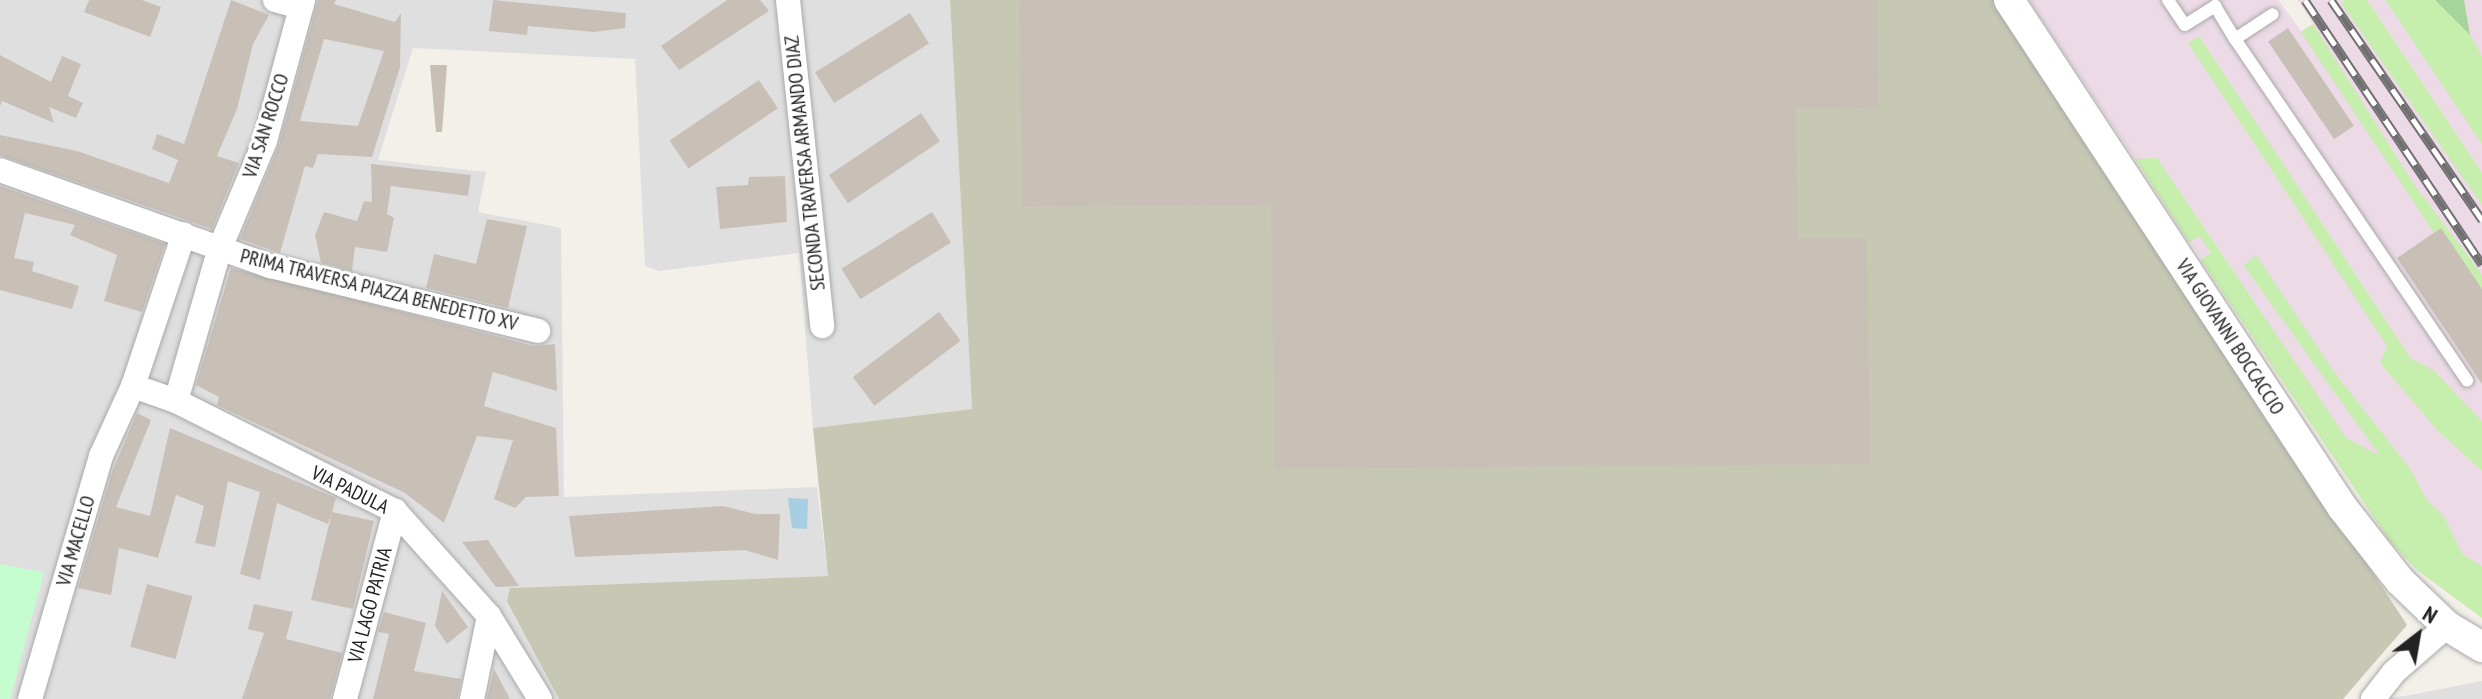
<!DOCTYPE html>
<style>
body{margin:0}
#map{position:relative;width:2482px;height:699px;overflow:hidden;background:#f2f0e8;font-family:"PT Sans Narrow",sans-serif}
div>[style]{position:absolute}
.residential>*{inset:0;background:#e0dfdf}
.industrial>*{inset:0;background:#ecdae7}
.construction>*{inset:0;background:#c6c8b3}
.grass>*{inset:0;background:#c6eeac}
.forest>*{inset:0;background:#a6d49b}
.park>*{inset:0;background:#c5fdcf}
.water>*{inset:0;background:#a7cee2}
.building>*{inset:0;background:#c8c0b7;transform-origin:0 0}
.roads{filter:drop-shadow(0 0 2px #a9a9a9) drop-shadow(0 0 2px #a9a9a9)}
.service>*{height:12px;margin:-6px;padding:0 6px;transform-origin:6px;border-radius:6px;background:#fff}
.minor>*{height:24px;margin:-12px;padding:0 12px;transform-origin:12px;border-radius:12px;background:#fff}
.tertiary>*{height:30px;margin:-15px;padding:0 15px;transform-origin:15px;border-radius:15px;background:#fff}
.rail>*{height:9px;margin-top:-4.5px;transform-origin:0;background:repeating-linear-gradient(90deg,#fff 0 18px,#707070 0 36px);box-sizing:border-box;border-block:2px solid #707070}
span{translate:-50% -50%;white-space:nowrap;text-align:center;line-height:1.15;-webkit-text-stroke:6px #fff;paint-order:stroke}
.street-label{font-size:20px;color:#222}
.north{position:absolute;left:2378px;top:595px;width:80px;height:80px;-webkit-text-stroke:6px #fff;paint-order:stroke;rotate:31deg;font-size:22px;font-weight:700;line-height:32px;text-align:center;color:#222}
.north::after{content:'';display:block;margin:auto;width:28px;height:36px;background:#222;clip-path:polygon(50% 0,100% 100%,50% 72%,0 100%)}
</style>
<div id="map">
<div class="residential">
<i style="clip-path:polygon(0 0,950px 0,972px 409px,813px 428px,799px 253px,659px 271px,645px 266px,635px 59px,413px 48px,378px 160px,486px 172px,478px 212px,561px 228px,564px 497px,817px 487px,828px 576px,511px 588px,507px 603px,559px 699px,0 699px)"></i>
<i style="clip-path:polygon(2482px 681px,2482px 699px,2372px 699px,2405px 696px)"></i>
</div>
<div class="industrial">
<i style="clip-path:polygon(2029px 0,2278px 0,2301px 31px,2313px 24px,2298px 0,2482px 0,2482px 618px,2417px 570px,2389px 540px)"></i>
</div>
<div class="construction">
<i style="clip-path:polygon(950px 0,2001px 0,2407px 625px,2343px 699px,559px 699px,507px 602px,510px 588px,828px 576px,813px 428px,972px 409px)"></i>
</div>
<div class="grass">
<i style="clip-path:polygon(2344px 0,2367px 0,2482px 173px,2482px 205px,2341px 3px)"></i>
<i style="clip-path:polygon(2385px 0,2435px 0,2470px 35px,2482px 56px,2482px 144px)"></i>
<i style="clip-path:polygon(2313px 24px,2413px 183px,2482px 275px,2482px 289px,2441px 229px,2434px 233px,2301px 32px)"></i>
<i style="clip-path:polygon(2199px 36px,2411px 359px,2433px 370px,2482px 421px,2482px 471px,2438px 431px,2380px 363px,2387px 346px,2188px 43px)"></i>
<i style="clip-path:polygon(2157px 158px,2346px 438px,2380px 456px,2244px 266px,2256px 255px,2334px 372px,2411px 470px,2427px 501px,2443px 515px,2463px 555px,2482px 566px,2482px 618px,2417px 570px,2389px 540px,2201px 260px,2211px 253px,2200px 236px,2189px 242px,2135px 159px)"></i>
</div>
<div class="forest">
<i style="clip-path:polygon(2435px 0,2464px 0,2470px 35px)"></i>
</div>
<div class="park">
<i style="clip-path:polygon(0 564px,44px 572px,10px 699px,0 699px)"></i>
</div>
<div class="water">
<i style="clip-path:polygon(788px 498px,808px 499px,807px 529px,792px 528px)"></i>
</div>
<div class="building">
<i style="clip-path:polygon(89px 0,142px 0,161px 7px,150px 37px,84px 12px)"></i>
<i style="clip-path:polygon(231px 0,269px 15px,253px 44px,237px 109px,217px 156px,239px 163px,212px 229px,0 155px,0 135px,77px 151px,169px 183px,178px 160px,152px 149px,157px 134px,184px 144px)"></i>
<i style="clip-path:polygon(evenodd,318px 0,336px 0,334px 4px,395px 22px,401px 13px,400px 67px,372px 157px,318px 154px,313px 168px,305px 166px,280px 253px,240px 239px,279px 145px,318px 0,324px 39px,384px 51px,358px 126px,300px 121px,324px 39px)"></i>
<i style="clip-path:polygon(493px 0,626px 13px,625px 28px,594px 32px,528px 26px,527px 35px,489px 31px)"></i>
<i style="clip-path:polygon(727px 0,760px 0,769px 11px,679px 70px,661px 46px)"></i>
<i style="clip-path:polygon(1019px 0,1878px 0,1879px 108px,1796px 109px,1798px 238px,1867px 238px,1870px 464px,1274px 469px,1271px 205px,1022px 207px)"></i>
<i style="left:910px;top:13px;width:36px;height:112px;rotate:58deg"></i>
<i style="left:2288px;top:28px;width:118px;height:24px;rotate:56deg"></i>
<i style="clip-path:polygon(0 55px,51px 82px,62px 56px,81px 64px,68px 96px,83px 103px,76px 118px,49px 107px,54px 123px,2px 101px,0 106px)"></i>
<i style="clip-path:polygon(430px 65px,447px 65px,442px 132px,436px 132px)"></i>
<i style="left:759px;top:80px;width:34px;height:108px;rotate:56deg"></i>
<i style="left:921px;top:113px;width:34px;height:111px;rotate:56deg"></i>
<i style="clip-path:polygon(371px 164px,471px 175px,468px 196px,391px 186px,387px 214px,394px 218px,387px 252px,355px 247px,352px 271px,321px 263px,315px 235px,324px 212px,357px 221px,364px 201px,372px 202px)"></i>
<i style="clip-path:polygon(785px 176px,787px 222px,720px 229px,716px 187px,748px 185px,749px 177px)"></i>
<i style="clip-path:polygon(0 186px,165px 244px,142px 312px,104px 301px,117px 255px,70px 235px,75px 225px,25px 213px,14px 258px,34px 262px,32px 271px,79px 286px,72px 309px,0 290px)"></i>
<i style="left:932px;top:212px;width:36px;height:107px;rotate:58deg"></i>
<i style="clip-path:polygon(487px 219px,527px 226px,508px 308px,426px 288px,434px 254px,476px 264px)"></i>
<i style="clip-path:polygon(2441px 228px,2482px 289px,2482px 384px,2397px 258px)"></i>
<i style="clip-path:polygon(231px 268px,534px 346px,555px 344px,557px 391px,493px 372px,484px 406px,556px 428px,559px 496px,526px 497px,515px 508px,494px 499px,513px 440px,477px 436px,444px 523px,405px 493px,217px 405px,219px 397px,196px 385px)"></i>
<i style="left:939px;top:312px;width:36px;height:108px;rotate:53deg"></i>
<i style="clip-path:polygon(137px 413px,151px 420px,116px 507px,150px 516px,170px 428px,336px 498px,332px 512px,374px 521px,353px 609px,311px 600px,332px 512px,328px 524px,277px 503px,260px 580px,240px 574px,260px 492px,228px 481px,215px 547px,195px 543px,204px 506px,176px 495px,158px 558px,119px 548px,111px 595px,78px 588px,112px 472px)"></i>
<i style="clip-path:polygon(723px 506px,755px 514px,780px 514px,778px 560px,745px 550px,575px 557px,569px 516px)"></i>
<i style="clip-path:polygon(488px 540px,519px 586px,496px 587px,462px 542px)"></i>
<i style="left:147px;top:584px;width:47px;height:65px;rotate:15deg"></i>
<i style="clip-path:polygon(442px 591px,468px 627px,447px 644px,435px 626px)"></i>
<i style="clip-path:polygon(254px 604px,293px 612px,286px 639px,342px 653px,330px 699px,242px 699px,264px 633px,248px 629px)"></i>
<i style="clip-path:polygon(384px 612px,426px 623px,414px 671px,461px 679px,457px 699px,373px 699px,389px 634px,378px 632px)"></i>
<i style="clip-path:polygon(494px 669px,510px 699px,487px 699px)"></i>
</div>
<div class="roads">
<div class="service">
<i style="left:2168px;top:0;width:30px;rotate:56deg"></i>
<i style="left:2185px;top:25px;width:36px;rotate:-32deg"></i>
<i style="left:2215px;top:6px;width:39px;rotate:59deg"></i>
<i style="left:2235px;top:39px;width:45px;rotate:-33.3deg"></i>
<i style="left:2235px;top:39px;width:413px;rotate:55.8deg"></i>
</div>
<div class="minor">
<i style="left:275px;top:0;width:27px;rotate:15deg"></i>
<i style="left:788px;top:0;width:328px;rotate:84deg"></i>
<i style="left:0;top:170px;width:287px;rotate:19.6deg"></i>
<i style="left:270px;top:266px;width:276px;rotate:13.6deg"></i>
<i style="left:133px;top:386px;width:46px;rotate:19.2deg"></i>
<i style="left:176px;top:401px;width:245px;rotate:26.7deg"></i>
<i style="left:395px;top:511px;width:141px;rotate:48.2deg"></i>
<i style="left:489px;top:616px;width:97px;rotate:58.4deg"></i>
<i style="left:176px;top:401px;width:159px;rotate:-74deg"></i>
<i style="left:220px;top:248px;width:116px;rotate:-67.2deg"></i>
<i style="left:265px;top:141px;width:146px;rotate:-74.9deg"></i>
<i style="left:30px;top:699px;width:253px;rotate:-73.7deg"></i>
<i style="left:101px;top:456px;width:77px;rotate:-65.4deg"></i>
<i style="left:133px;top:386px;width:160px;rotate:-71.5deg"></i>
<i style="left:345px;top:699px;width:195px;rotate:-75.1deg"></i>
<i style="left:472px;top:699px;width:85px;rotate:-78.4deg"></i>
<i style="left:2373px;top:699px;width:33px;rotate:-52deg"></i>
<i style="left:2393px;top:673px;width:72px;rotate:-41deg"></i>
</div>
<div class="tertiary">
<i style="left:2009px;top:0;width:607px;rotate:56.7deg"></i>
<i style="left:2342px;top:507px;width:94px;rotate:51.9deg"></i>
<i style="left:2400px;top:581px;width:65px;rotate:43.8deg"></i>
<i style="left:2447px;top:626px;width:41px;rotate:31deg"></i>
</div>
</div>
<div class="rail">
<i style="left:2305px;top:0;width:318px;rotate:56.2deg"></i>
<i style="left:2331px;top:0;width:267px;rotate:55.5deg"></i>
</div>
<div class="street-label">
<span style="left:266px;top:126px;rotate:-72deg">VIA SAN ROCCO</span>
<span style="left:805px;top:163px;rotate:-96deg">SECONDA TRAVERSA ARMANDO DIAZ</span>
<span style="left:379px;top:290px;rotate:14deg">PRIMA TRAVERSA PIAZZA BENEDETTO XV</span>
<span style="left:2230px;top:337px;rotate:57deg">VIA GIOVANNI BOCCACCIO</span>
<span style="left:350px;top:490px;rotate:26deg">VIA PADULA</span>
<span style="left:76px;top:541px;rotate:-74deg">VIA MACELLO</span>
<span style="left:370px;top:605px;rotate:-75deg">VIA LAGO PATRIA</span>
</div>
<div class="north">N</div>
</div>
